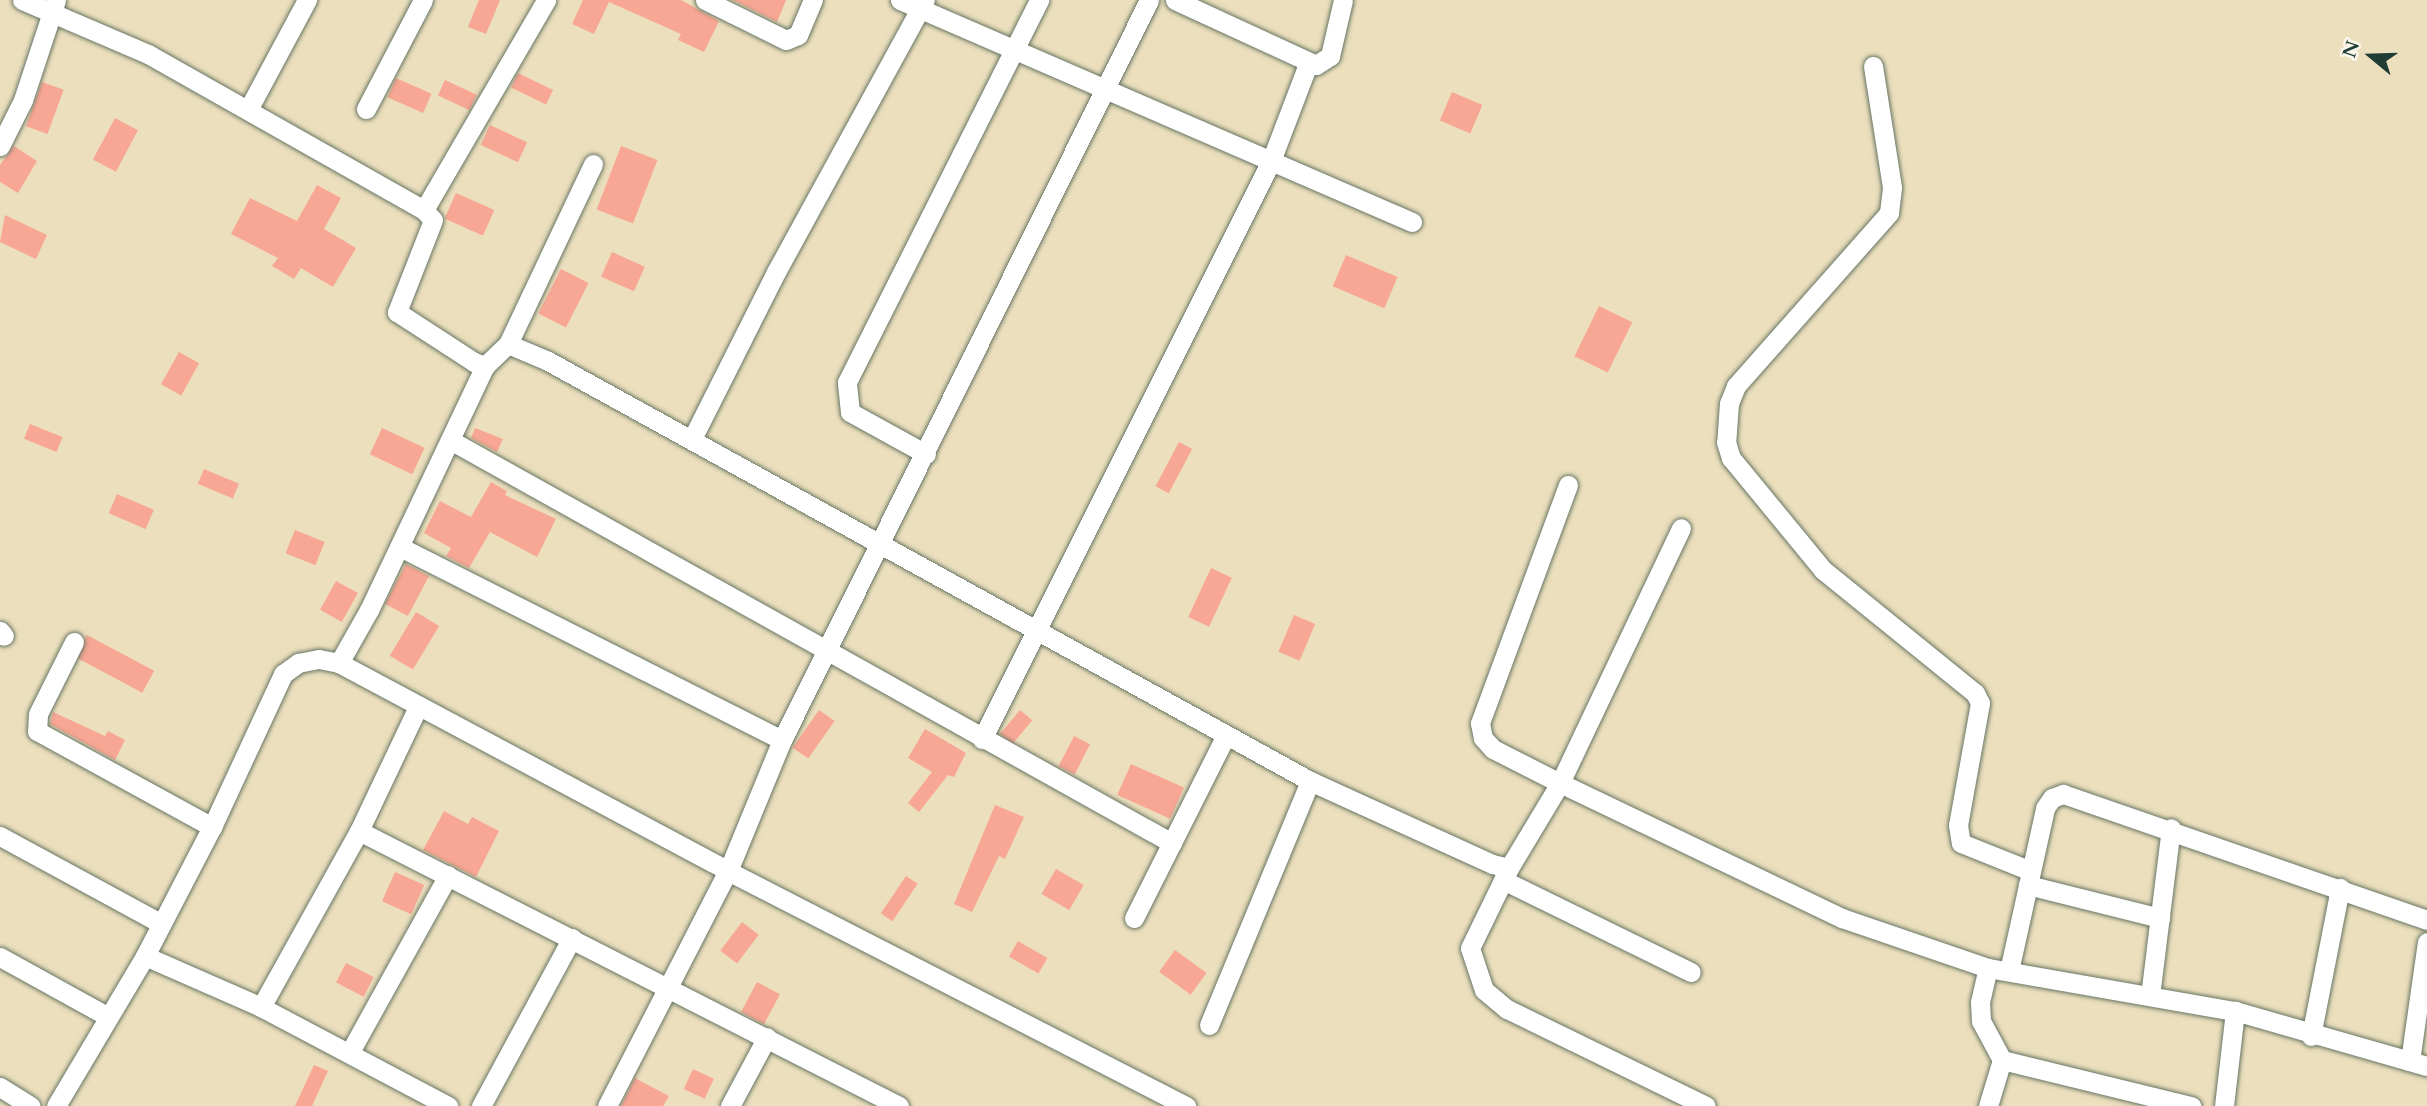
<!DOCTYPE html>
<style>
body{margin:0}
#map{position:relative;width:2427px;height:1106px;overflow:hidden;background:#ecdfbd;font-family:Cardo,serif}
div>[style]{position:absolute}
.building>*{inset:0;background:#f8a794;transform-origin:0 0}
.roads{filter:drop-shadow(0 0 2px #677664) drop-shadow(0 0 2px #677664)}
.minor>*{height:19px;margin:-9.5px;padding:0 9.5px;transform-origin:9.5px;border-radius:9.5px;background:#fff}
span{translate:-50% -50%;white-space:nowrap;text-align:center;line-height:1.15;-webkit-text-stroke:5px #fbf7ec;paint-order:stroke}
.north{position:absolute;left:2336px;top:21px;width:70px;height:70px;-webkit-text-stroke:5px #fbf7ec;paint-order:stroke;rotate:289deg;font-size:19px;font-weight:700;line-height:28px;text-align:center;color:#1f3d34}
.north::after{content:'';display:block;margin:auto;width:24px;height:32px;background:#1f3d34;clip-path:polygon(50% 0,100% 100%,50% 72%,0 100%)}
</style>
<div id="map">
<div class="building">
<i style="clip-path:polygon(479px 0,500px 0,486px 34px,468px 27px)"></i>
<i style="clip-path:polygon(583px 0,681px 0,719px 21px,704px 52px,678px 40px,681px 34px,609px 2px,594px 34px,572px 24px)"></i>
<i style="clip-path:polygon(733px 0,786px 0,777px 22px)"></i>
<i style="left:518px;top:73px;width:39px;height:16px;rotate:26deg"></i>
<i style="left:396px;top:78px;width:39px;height:21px;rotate:24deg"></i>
<i style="left:445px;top:80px;width:35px;height:17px;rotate:25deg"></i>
<i style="left:42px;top:82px;width:23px;height:47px;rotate:20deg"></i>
<i style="left:1452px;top:92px;width:33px;height:31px;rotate:23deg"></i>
<i style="left:115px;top:118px;width:26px;height:47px;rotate:28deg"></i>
<i style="left:490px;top:125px;width:41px;height:22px;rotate:25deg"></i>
<i style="clip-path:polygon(14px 146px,37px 161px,18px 193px,0 182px,0 165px)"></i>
<i style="left:621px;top:146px;width:39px;height:68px;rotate:21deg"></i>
<i style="clip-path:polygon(317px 185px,341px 198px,324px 229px,356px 248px,333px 287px,301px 268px,294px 279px,272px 266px,278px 258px,231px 234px,250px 198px,297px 221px)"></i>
<i style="left:456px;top:193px;width:42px;height:28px;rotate:24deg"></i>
<i style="clip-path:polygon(5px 215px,47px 235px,36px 259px,0 242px)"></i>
<i style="left:612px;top:252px;width:36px;height:27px;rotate:24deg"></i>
<i style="left:1346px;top:255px;width:56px;height:34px;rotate:23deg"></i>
<i style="left:561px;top:269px;width:31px;height:50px;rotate:27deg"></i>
<i style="left:1599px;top:306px;width:37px;height:56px;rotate:26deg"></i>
<i style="left:179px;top:352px;width:23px;height:37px;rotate:29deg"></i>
<i style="left:30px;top:424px;width:35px;height:16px;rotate:22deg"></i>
<i style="left:382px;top:428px;width:47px;height:29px;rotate:25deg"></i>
<i style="clip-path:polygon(475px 428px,503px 439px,497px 452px,471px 438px)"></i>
<i style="left:1179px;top:442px;width:15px;height:50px;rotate:28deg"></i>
<i style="left:204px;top:469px;width:38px;height:16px;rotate:23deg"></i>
<i style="clip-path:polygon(491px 482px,507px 491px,505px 495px,556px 519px,537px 557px,490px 532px,469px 568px,446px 556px,451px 548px,424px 533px,440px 501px,471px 517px)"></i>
<i style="left:117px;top:494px;width:40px;height:21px;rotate:23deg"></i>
<i style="left:295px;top:530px;width:32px;height:25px;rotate:22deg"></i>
<i style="left:406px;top:564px;width:26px;height:45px;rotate:28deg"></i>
<i style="left:1211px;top:568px;width:23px;height:54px;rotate:25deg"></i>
<i style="left:336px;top:581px;width:25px;height:33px;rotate:29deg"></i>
<i style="left:416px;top:612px;width:27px;height:51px;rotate:31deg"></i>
<i style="left:1294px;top:615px;width:23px;height:40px;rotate:23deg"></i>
<i style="left:87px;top:635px;width:76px;height:25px;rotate:28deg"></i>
<i style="left:819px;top:710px;width:19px;height:46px;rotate:35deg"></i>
<i style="left:1020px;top:710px;width:16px;height:31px;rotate:40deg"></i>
<i style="clip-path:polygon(53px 712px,105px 736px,108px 731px,125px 740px,115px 760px,50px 724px)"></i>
<i style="clip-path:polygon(925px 729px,966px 753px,954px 777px,948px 775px,919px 812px,908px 803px,932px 772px,908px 758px)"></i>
<i style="left:1074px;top:736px;width:18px;height:34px;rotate:27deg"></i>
<i style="left:1131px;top:764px;width:58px;height:34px;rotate:24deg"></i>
<i style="clip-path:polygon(995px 805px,1024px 817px,1005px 859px,999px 856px,972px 912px,954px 904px)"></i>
<i style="clip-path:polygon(444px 811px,468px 824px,472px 817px,499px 831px,476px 877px,423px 850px)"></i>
<i style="left:1056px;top:869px;width:32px;height:29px;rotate:30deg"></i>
<i style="left:395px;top:872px;width:32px;height:32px;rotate:24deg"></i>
<i style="left:906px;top:876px;width:14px;height:45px;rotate:34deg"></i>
<i style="left:742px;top:922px;width:21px;height:36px;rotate:37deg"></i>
<i style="left:1018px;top:941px;width:34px;height:18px;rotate:30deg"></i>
<i style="left:1175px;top:950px;width:39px;height:27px;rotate:36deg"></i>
<i style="left:346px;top:963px;width:31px;height:22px;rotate:27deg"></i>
<i style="left:757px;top:982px;width:26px;height:34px;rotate:28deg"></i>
<i style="clip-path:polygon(314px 1065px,328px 1071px,312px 1106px,295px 1106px)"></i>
<i style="left:693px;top:1069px;width:23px;height:22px;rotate:25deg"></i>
<i style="clip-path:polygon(635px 1078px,669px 1096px,663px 1106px,621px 1106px)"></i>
</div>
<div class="roads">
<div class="minor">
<i style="left:22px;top:0;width:137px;rotate:23.2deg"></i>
<i style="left:148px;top:54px;width:317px;rotate:29.5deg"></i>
<i style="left:424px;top:210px;width:13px;rotate:48deg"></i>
<i style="left:433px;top:220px;width:99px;rotate:111.4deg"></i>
<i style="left:397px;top:312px;width:92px;rotate:33deg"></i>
<i style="left:474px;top:362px;width:12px;rotate:20deg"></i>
<i style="left:485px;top:366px;width:32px;rotate:-44deg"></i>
<i style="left:508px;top:344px;width:43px;rotate:23deg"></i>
<i style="left:548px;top:361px;width:870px;rotate:28.86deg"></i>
<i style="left:1310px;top:781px;width:200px;rotate:24.5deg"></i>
<i style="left:1492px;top:864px;width:17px;rotate:13deg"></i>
<i style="left:1509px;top:868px;width:99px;rotate:-59deg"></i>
<i style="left:1560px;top:783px;width:313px;rotate:25.6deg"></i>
<i style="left:1842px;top:918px;width:154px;rotate:18.9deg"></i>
<i style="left:1988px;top:968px;width:251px;rotate:9.9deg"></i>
<i style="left:2235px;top:1011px;width:200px;rotate:16deg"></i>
<i style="left:705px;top:0;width:90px;rotate:26.3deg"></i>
<i style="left:786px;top:40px;width:13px;rotate:-23deg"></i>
<i style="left:798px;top:35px;width:38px;rotate:-67deg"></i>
<i style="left:900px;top:0;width:558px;rotate:23.44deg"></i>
<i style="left:1175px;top:0;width:155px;rotate:24.7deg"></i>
<i style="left:1316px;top:65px;width:17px;rotate:-33deg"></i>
<i style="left:1330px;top:56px;width:57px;rotate:-76.9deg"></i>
<i style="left:1873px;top:66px;width:123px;rotate:81.1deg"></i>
<i style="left:1892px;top:188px;width:25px;rotate:97deg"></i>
<i style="left:1889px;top:213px;width:231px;rotate:131.5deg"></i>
<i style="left:1736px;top:386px;width:18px;rotate:112deg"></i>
<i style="left:1729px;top:403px;width:39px;rotate:94deg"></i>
<i style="left:1726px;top:442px;width:17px;rotate:73deg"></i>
<i style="left:1731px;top:458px;width:145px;rotate:50.6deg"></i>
<i style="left:1823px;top:570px;width:196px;rotate:39deg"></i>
<i style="left:1975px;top:693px;width:11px;rotate:63deg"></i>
<i style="left:1980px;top:703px;width:124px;rotate:100.2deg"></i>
<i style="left:1958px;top:825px;width:18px;rotate:81deg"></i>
<i style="left:1961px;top:843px;width:75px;rotate:21.8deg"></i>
<i style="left:249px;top:108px;width:123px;rotate:-61.8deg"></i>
<i style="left:366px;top:109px;width:123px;rotate:-62.4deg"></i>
<i style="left:0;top:146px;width:51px;rotate:-63.4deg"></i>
<i style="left:23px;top:100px;width:105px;rotate:-71.7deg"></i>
<i style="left:424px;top:210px;width:243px;rotate:-59.8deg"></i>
<i style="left:508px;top:344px;width:199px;rotate:-64.7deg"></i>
<i style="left:692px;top:439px;width:187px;rotate:-63.3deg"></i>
<i style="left:776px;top:272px;width:310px;rotate:-61.3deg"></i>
<i style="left:450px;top:440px;width:827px;rotate:29.17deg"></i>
<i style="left:926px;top:454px;width:87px;rotate:-151.1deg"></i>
<i style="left:850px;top:412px;width:30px;rotate:-96deg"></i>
<i style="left:847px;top:382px;width:428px;rotate:-63.3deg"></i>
<i style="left:1568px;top:485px;width:254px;rotate:110.3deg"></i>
<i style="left:1480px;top:723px;width:15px;rotate:79deg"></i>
<i style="left:1483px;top:738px;width:15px;rotate:48deg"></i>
<i style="left:1493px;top:749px;width:75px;rotate:26.9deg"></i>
<i style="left:1560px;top:783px;width:282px;rotate:-64.6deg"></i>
<i style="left:400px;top:547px;width:428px;rotate:26.8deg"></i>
<i style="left:0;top:631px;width:6px;rotate:51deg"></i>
<i style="left:74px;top:642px;width:80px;rotate:116.6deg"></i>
<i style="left:38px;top:714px;width:17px;rotate:93deg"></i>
<i style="left:37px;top:731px;width:200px;rotate:28.7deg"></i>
<i style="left:339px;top:663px;width:61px;rotate:-60.5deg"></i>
<i style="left:369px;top:610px;width:270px;rotate:-64.6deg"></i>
<i style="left:982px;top:739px;width:646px;rotate:-63.43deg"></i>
<i style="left:1271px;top:161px;width:104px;rotate:-69.1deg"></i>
<i style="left:359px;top:831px;width:606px;rotate:26.99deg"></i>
<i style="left:0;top:836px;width:184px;rotate:28.5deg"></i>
<i style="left:1509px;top:868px;width:89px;rotate:116deg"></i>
<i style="left:1470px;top:948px;width:44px;rotate:71.6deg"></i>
<i style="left:1484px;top:990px;width:30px;rotate:40deg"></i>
<i style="left:1507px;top:1009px;width:221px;rotate:26deg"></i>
<i style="left:1503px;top:880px;width:209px;rotate:26.1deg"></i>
<i style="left:2028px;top:885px;width:136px;rotate:14deg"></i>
<i style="left:1134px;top:918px;width:205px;rotate:-63.3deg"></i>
<i style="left:145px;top:956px;width:127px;rotate:23.7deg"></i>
<i style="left:261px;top:1007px;width:212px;rotate:27.9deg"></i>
<i style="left:0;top:957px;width:122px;rotate:28.9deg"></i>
<i style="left:2009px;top:971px;width:167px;rotate:-77.5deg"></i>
<i style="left:2045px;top:808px;width:12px;rotate:-55deg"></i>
<i style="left:2052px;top:798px;width:12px;rotate:-20deg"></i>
<i style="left:2063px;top:794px;width:385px;rotate:19.1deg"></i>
<i style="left:2150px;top:996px;width:169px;rotate:-82.9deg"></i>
<i style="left:261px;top:1007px;width:201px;rotate:-60.9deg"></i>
<i style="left:359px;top:831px;width:137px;rotate:-64.6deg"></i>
<i style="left:1209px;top:1025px;width:264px;rotate:-67.5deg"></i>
<i style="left:2311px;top:1036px;width:151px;rotate:-78.9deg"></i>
<i style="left:350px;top:1052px;width:202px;rotate:-61deg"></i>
<i style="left:2002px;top:1060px;width:195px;rotate:13.7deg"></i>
<i style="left:2410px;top:1061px;width:120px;rotate:-81.9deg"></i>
<i style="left:0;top:1087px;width:36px;rotate:32deg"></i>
<i style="left:56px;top:1106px;width:174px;rotate:-59.3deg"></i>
<i style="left:145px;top:956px;width:145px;rotate:-62.6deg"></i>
<i style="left:212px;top:827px;width:169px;rotate:-65.1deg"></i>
<i style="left:283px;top:674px;width:19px;rotate:-36deg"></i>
<i style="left:298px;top:663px;width:21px;rotate:-11deg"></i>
<i style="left:319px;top:659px;width:20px;rotate:11deg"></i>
<i style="left:339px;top:663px;width:441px;rotate:28.1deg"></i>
<i style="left:728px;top:871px;width:515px;rotate:27.16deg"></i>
<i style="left:481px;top:1106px;width:191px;rotate:-61.6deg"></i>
<i style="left:607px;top:1106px;width:264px;rotate:-62.8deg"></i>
<i style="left:728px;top:871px;width:142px;rotate:-67.6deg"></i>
<i style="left:782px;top:740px;width:826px;rotate:-63.62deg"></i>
<i style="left:730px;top:1106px;width:78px;rotate:-61.8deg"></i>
<i style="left:1988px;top:1106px;width:48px;rotate:-73.1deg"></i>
<i style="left:2002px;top:1060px;width:44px;rotate:-118.3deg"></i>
<i style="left:1981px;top:1021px;width:19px;rotate:-93deg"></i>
<i style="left:1980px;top:1002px;width:35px;rotate:-77deg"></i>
<i style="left:2224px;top:1106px;width:96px;rotate:-83.4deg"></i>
</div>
</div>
<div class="north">N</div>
</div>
